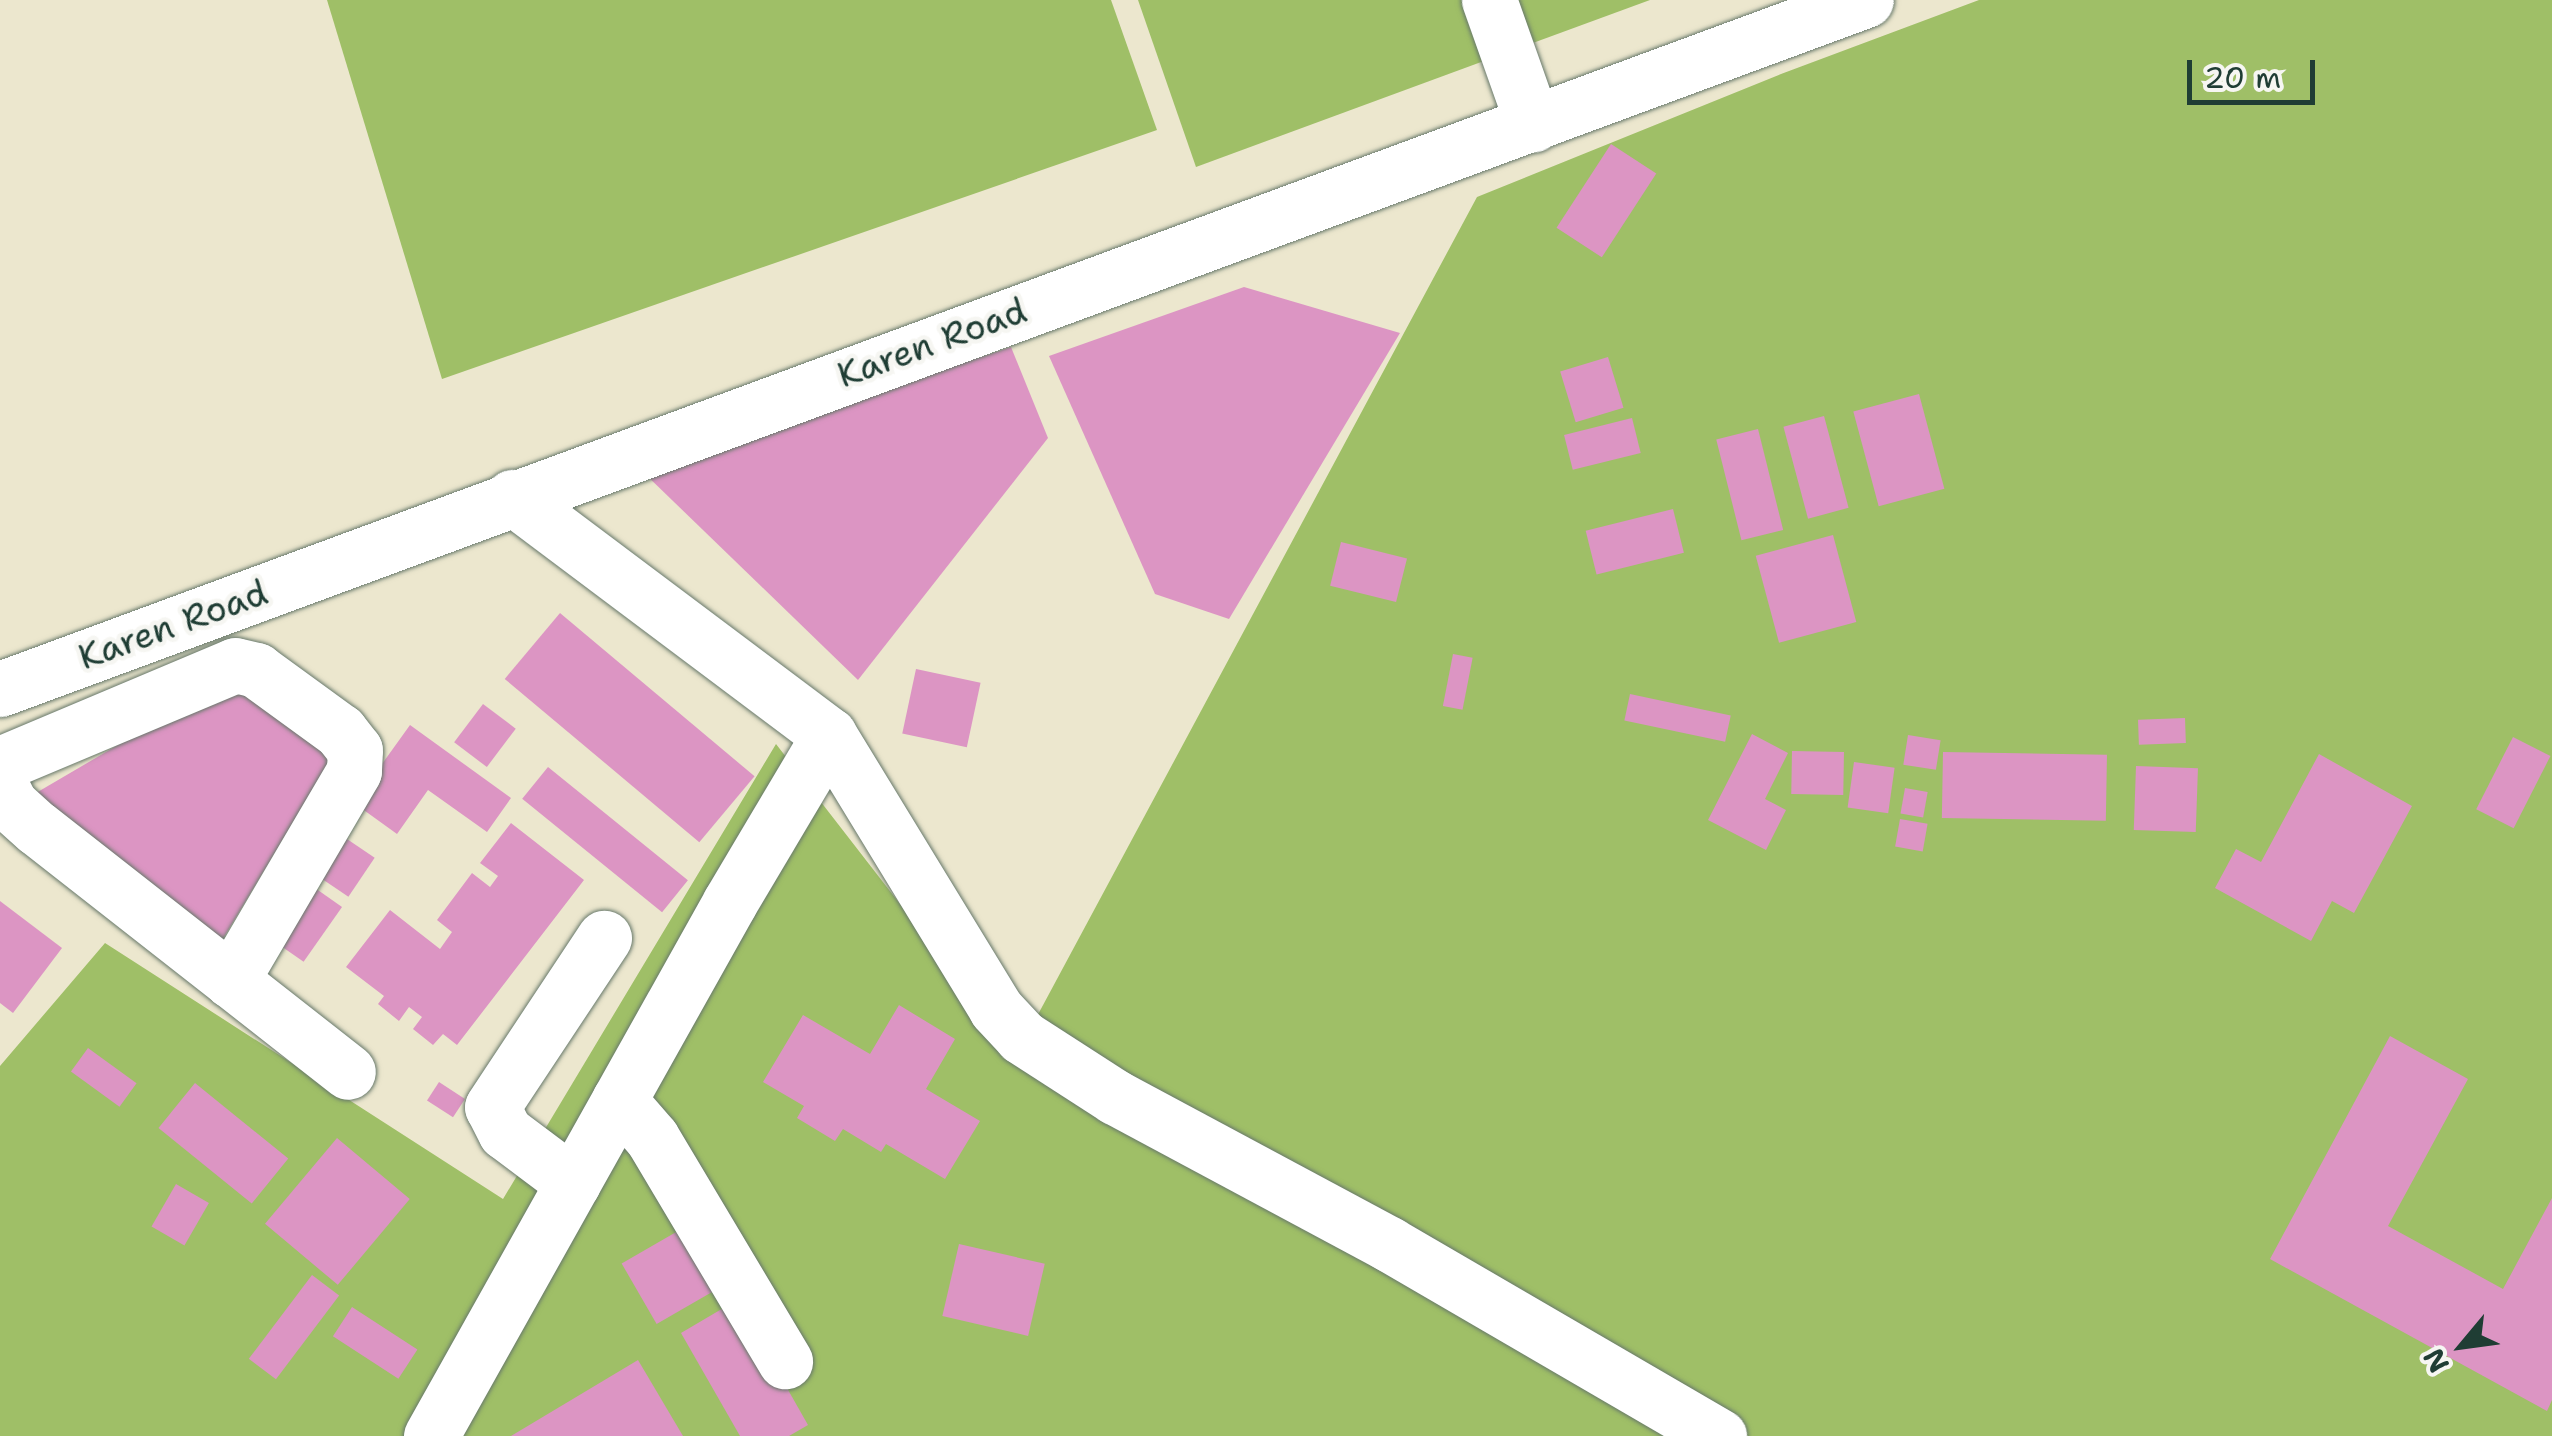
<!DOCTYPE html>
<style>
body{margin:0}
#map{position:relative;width:2552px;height:1436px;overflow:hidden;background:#ece7ce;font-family:"Shantell Sans",sans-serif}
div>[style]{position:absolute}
.green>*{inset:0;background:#9fbf67}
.building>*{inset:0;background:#dc95c3;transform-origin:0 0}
.roads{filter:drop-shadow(0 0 2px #67786a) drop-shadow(0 0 2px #67786a)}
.minor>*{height:55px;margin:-27.5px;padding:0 27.5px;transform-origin:27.5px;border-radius:27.5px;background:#fff}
span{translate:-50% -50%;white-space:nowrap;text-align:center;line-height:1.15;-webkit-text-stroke:9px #f6f6f2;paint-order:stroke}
.street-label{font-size:35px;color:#1f3d34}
.north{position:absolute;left:2412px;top:1296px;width:100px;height:100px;-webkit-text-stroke:8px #f6f6f2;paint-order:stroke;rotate:241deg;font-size:28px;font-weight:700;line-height:40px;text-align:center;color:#1f3d34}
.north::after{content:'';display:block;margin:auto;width:35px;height:45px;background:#1f3d34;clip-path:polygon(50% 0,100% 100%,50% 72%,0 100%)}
.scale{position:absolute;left:2187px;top:60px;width:128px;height:45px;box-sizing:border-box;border:5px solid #1f3d34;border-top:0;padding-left:12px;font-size:30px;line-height:35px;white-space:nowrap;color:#1f3d34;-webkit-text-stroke:8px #f6f6f2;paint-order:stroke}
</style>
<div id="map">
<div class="green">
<i style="clip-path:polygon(327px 0,1111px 0,1157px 130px,442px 379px)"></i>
<i style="clip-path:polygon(1138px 0,1650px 0,1196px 167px)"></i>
<i style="clip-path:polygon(1979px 0,2552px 0,2552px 1436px,0 1436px,0 1066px,105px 943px,503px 1199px,776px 744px,924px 935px,1013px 1061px,1477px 197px,1781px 74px)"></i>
</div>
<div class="building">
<i style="left:1611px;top:144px;width:54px;height:100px;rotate:33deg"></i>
<i style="clip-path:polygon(1244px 287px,1400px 333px,1229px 619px,1155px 594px,1049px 356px)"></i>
<i style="clip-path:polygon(1011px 347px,1048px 438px,858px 680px,642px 471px)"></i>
<i style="left:1608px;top:357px;width:53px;height:50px;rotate:73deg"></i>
<i style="left:1919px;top:394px;width:98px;height:68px;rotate:75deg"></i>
<i style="left:1824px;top:416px;width:95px;height:42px;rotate:75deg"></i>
<i style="left:1632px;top:418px;width:36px;height:70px;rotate:76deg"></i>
<i style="left:1758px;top:429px;width:104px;height:43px;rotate:76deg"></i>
<i style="left:1673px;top:509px;width:45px;height:90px;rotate:76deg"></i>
<i style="left:1833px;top:535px;width:90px;height:80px;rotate:75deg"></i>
<i style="left:1341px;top:542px;width:68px;height:45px;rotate:14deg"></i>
<i style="left:560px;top:613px;width:254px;height:86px;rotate:40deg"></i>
<i style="left:1453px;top:654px;width:20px;height:53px;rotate:11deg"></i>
<i style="left:916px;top:669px;width:66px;height:66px;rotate:12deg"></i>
<i style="clip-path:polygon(239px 674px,338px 748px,218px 947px,24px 800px)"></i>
<i style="left:1630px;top:694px;width:103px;height:27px;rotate:12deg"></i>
<i style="left:483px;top:704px;width:41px;height:48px;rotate:37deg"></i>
<i style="left:2185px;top:718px;width:25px;height:47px;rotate:88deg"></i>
<i style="clip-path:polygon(410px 725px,511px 798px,487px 832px,428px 790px,397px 834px,354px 803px)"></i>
<i style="clip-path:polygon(1752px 734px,1788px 753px,1765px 799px,1786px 810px,1766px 850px,1708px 820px)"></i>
<i style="left:1908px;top:735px;width:33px;height:30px;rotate:9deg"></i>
<i style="left:2513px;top:737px;width:42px;height:81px;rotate:27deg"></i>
<i style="left:1792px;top:751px;width:52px;height:43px;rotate:1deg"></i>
<i style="left:1943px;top:752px;width:164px;height:66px;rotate:1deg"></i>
<i style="clip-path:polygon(2319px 754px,2412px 806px,2354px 913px,2332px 901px,2311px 941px,2215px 888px,2236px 849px,2261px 862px)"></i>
<i style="left:1854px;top:762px;width:41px;height:46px;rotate:8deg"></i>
<i style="left:2136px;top:766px;width:62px;height:64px;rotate:2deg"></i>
<i style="left:548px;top:767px;width:180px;height:41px;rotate:39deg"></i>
<i style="left:1905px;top:788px;width:23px;height:26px;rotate:10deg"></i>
<i style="left:1900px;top:819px;width:28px;height:28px;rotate:10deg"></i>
<i style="clip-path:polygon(511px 823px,584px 880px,457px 1045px,443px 1034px,433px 1045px,413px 1029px,422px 1017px,409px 1007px,399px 1021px,378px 1004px,384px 996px,346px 967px,390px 910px,440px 949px,452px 932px,437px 920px,472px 873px,490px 887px,498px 876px,480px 863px)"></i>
<i style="left:344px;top:837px;width:37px;height:47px;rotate:34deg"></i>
<i style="left:315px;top:888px;width:33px;height:67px;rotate:35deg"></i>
<i style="clip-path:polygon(0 901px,62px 948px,13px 1013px,0 1003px)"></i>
<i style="clip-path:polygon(899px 1005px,955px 1039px,926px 1089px,980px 1121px,945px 1179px,886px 1144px,881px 1152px,843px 1129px,835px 1141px,797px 1118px,804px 1106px,763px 1082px,803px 1015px,870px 1054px)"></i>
<i style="clip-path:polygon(2390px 1036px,2468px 1079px,2388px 1226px,2503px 1289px,2552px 1198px,2552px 1400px,2547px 1411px,2270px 1259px)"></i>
<i style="left:88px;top:1048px;width:60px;height:29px;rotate:36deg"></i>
<i style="left:439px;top:1082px;width:31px;height:22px;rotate:33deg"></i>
<i style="left:195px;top:1083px;width:120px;height:58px;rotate:39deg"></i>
<i style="left:337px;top:1138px;width:95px;height:112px;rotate:40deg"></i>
<i style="left:176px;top:1184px;width:38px;height:49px;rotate:30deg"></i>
<i style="left:697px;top:1220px;width:70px;height:87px;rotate:60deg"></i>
<i style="left:959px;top:1244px;width:88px;height:74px;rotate:13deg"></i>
<i style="left:312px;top:1275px;width:34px;height:105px;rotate:37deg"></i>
<i style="clip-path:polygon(737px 1300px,808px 1425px,789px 1436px,740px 1436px,681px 1333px)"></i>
<i style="left:352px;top:1307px;width:78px;height:35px;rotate:33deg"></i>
<i style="clip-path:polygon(638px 1360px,683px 1436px,511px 1436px)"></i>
</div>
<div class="roads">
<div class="minor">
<i style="left:1489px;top:0;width:132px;rotate:70.5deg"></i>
<i style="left:512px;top:497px;width:396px;rotate:36.9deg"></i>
<i style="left:829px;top:735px;width:321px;rotate:58.6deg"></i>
<i style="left:996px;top:1009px;width:38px;rotate:47deg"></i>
<i style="left:1022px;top:1037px;width:111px;rotate:32.8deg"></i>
<i style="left:1115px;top:1097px;width:311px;rotate:28.2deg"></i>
<i style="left:1389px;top:1244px;width:382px;rotate:30.2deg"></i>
<i style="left:0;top:689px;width:1989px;rotate:-20.27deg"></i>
<i style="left:0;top:764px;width:255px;rotate:-22.8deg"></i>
<i style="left:235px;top:665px;width:22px;rotate:13deg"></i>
<i style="left:256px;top:670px;width:104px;rotate:36deg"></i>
<i style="left:340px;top:731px;width:24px;rotate:52deg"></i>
<i style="left:355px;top:750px;width:21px;rotate:93deg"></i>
<i style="left:354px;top:771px;width:243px;rotate:120.4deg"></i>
<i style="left:0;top:784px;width:22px;rotate:63deg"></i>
<i style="left:10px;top:804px;width:36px;rotate:42deg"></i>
<i style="left:37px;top:828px;width:395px;rotate:38.1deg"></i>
<i style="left:619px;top:1100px;width:50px;rotate:49deg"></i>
<i style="left:652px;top:1138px;width:260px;rotate:59.2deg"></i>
<i style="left:573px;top:1183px;width:85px;rotate:-143.1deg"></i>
<i style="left:505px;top:1132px;width:28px;rotate:-117deg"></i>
<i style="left:492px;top:1107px;width:203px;rotate:-56.5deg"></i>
<i style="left:431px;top:1436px;width:612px;rotate:-60.75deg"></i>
<i style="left:730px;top:902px;width:194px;rotate:-59.3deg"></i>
</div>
</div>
<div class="street-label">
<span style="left:932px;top:343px;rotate:-20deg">Karen Road</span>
<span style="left:173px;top:625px;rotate:-20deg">Karen Road</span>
</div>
<div class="north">N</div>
<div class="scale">20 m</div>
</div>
